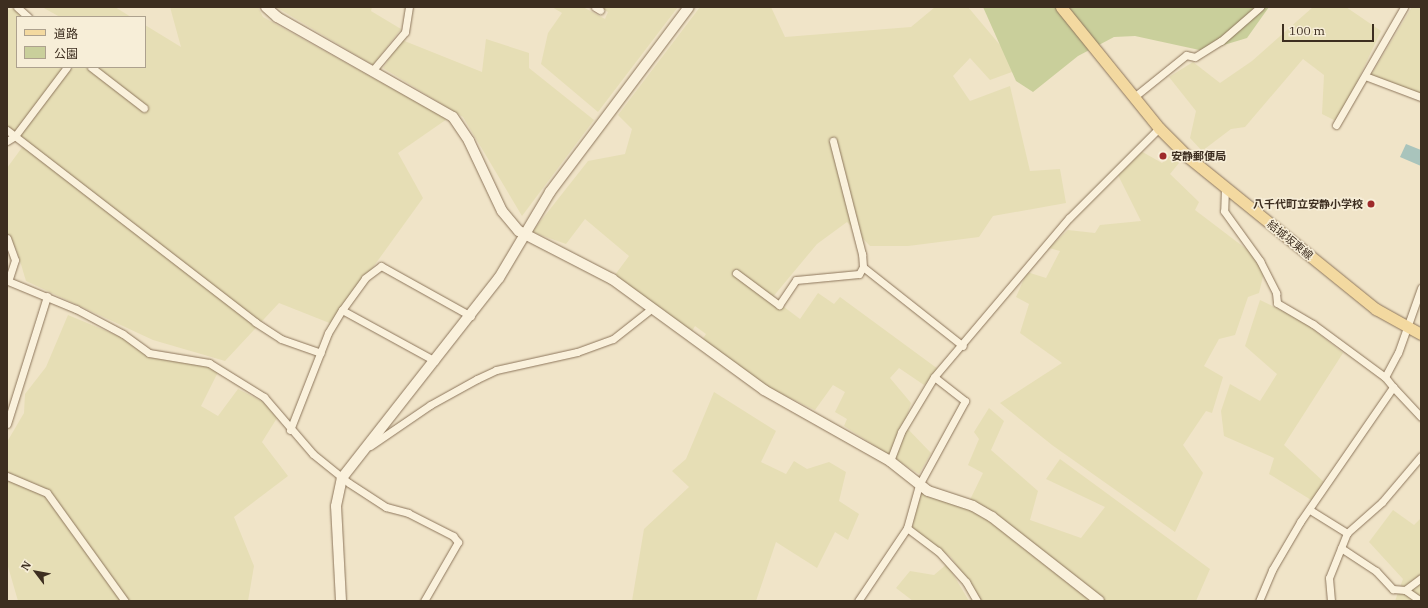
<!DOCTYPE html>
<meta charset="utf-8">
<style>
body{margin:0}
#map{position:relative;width:1428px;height:608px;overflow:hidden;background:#f0e4c8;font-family:"IBM Plex Serif","Noto Sans JP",serif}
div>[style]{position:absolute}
.farmland>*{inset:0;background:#e6deb5}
.green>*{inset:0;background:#c9cf9b}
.water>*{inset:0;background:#a9c4bc}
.roads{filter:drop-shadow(0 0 1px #8d765c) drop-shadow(0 0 1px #8d765c)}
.street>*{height:7px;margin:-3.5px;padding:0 3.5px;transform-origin:3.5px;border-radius:3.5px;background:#faf1dc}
.secondary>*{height:10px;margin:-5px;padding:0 5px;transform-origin:5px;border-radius:5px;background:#faf1dc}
.primary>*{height:11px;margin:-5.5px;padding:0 5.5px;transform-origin:5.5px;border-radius:5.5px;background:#f3d9a0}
.dots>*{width:11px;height:11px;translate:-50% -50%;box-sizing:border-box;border:2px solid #f7eed8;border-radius:50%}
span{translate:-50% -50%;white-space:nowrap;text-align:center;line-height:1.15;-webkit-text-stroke:3px #f7eed8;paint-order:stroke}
.poi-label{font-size:11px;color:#3d2e20;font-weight:700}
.left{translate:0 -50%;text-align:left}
.right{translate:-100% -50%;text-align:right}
.street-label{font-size:11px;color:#3d2e20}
.frame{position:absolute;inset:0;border:8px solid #3d2e20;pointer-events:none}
.legend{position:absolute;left:16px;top:16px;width:130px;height:52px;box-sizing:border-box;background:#f7eed8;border:1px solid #ada18e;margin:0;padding:5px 7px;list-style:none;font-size:12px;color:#3d2e20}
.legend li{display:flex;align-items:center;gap:8px;height:20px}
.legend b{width:20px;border:1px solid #ada18e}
.north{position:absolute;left:16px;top:552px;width:40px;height:40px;-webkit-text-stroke:3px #f7eed8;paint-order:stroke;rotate:302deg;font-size:11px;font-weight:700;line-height:16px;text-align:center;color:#3d2e20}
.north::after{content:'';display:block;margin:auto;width:14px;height:18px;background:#3d2e20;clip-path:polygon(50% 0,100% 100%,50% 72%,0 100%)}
.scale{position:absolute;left:1282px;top:24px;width:92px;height:18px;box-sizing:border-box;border:2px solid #3d2e20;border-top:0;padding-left:5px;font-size:12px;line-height:14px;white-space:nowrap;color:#3d2e20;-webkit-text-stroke:3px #f7eed8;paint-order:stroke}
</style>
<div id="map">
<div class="farmland">
<i style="clip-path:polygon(42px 7px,115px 7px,131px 17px,60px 17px)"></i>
<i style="clip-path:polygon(170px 7px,258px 7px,263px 17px,447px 119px,398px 153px,423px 198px,332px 324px,279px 303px,225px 361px,153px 340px,26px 281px,17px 251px,7px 234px,7px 168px,26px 142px,7px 127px,7px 10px,15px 8px,28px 17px,17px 17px,17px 67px,145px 67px,145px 25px,181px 47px)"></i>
<i style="clip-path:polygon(276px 7px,372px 7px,371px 11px,401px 29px,373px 65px)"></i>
<i style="clip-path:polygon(552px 7px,583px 7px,605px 19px,608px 12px,600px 7px,678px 7px,598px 112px,541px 64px,548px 33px,562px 13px)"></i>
<i style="clip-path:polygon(700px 7px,771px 7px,785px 37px,911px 27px,935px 7px,968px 7px,1020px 69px,990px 80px,970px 58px,953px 76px,970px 101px,1010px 86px,1030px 171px,1060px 169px,1066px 203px,993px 216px,979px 237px,908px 246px,870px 246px,847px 222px,817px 244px,772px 298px,800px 319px,818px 293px,834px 304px,840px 297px,938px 369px,924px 385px,899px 368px,890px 378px,911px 403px,904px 425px,931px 453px,919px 474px,844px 426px,847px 419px,835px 412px,845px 392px,833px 385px,815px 410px,761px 384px,702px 340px,706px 334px,695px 326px,691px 333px,615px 275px,629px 256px,585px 219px,566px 244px,532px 232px,588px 161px,625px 154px,632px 129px,618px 115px)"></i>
<i style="clip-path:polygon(1313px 7px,1346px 7px,1381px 31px,1338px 122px,1322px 114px,1324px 75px,1303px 59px,1245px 127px,1231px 129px,1202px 151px,1190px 138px,1196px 111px,1169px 77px,1193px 62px,1220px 83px,1252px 61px)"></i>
<i style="clip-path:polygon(1412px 7px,1421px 7px,1421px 96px,1371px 75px)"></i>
<i style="clip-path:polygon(486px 39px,529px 53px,529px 68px,594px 120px,522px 216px,463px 117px,383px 68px,402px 40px,482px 72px)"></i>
<i style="clip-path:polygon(1139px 150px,1162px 163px,1169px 156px,1179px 163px,1170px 174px,1199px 202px,1195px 210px,1266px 264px,1259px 293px,1248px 297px,1235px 335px,1219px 339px,1204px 366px,1223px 377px,1212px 413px,1206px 411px,1183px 445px,1203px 473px,1175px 532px,1052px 445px,1000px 403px,1062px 363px,1020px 333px,1029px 304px,1016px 297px,1027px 272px,1046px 278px,1060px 251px,1049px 248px,1068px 230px,1095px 233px,1100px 225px,1141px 221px,1116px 171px)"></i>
<i style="clip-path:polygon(1260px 300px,1303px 321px,1343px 353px,1284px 445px,1325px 483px,1316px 503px,1269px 474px,1274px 458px,1224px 436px,1221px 411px,1230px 384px,1260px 401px,1277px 374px,1245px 346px)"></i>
<i style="clip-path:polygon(68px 315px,128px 340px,145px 352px,205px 363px,218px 372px,201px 406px,218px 416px,238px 389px,263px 402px,277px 418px,262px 442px,288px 476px,234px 517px,254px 566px,248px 601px,18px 601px,7px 563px,7px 442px,24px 413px,25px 394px,46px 367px)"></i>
<i style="clip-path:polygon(714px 392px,776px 431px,761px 462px,786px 474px,794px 461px,807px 469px,829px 462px,846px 472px,839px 501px,859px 514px,848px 540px,835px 532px,817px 568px,776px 542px,756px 601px,632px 601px,644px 529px,689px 487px,672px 471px,686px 459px)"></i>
<i style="clip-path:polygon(989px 408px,1004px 421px,991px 450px,1038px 491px,1030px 520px,1081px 538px,1105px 507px,1046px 479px,1060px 459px,1210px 569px,1196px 601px,980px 601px,951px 557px,912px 530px,919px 491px,967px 506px,983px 473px,968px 465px,979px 439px,974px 432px)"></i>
<i style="clip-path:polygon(1393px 510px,1414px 525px,1421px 518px,1421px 601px,1395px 601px,1403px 579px,1369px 542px)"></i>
<i style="clip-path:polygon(947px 564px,969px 601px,913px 601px,896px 588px,910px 571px,934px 575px)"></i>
</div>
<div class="green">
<i style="clip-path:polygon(983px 7px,1269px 7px,1247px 38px,1204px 51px,1135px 36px,1114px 37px,1078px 56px,1033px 92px,1016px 81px)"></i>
</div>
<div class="water">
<i style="clip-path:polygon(1406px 144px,1421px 150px,1421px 166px,1400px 157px)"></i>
</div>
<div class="roads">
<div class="street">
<i style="left:17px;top:7px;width:15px;rotate:42deg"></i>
<i style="left:595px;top:7px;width:6px;rotate:31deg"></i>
<i style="left:91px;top:67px;width:67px;rotate:37.7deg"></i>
<i style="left:372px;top:71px;width:51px;rotate:-49.8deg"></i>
<i style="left:405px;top:32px;width:25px;rotate:-81deg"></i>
<i style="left:1365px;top:76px;width:60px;rotate:20.6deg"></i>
<i style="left:1134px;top:97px;width:67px;rotate:-38.9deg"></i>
<i style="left:1186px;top:55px;width:9px;rotate:13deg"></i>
<i style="left:1195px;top:57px;width:31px;rotate:-32deg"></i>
<i style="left:1221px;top:41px;width:52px;rotate:-41.1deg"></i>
<i style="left:1336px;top:125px;width:136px;rotate:-60deg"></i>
<i style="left:7px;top:130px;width:314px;rotate:37.7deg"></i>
<i style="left:255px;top:322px;width:31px;rotate:33deg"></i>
<i style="left:281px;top:339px;width:42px;rotate:19.3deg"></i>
<i style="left:7px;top:141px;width:9px;rotate:-32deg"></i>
<i style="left:15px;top:136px;width:86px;rotate:-53deg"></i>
<i style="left:1225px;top:188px;width:23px;rotate:92deg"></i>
<i style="left:1224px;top:211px;width:62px;rotate:54.2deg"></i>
<i style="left:1260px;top:261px;width:36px;rotate:63deg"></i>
<i style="left:1276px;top:293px;width:10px;rotate:84deg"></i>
<i style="left:1277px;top:303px;width:42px;rotate:30.3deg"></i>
<i style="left:1313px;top:324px;width:89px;rotate:36.4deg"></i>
<i style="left:1385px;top:377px;width:13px;rotate:51deg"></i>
<i style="left:7px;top:238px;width:23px;rotate:70deg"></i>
<i style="left:15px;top:260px;width:22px;rotate:108deg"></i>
<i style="left:8px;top:281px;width:74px;rotate:22.4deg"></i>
<i style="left:76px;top:309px;width:53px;rotate:28deg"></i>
<i style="left:123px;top:334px;width:32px;rotate:36deg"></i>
<i style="left:149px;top:353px;width:61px;rotate:9.5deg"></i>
<i style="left:209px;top:363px;width:65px;rotate:31.7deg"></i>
<i style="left:264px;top:397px;width:75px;rotate:49.3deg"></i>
<i style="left:313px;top:454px;width:46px;rotate:38.9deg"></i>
<i style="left:349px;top:483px;width:44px;rotate:33deg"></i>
<i style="left:386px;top:507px;width:23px;rotate:15deg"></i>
<i style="left:408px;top:513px;width:51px;rotate:27.1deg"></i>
<i style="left:453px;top:536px;width:8px;rotate:50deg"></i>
<i style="left:458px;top:542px;width:68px;rotate:120deg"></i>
<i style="left:863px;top:267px;width:127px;rotate:38.3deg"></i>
<i style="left:736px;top:273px;width:54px;rotate:36.7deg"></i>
<i style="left:779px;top:305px;width:30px;rotate:-56deg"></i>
<i style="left:796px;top:280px;width:63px;rotate:-5.4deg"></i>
<i style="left:859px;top:274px;width:8px;rotate:-60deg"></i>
<i style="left:863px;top:267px;width:13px;rotate:-94deg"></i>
<i style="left:862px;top:254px;width:117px;rotate:-104.4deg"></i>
<i style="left:342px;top:310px;width:39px;rotate:-54deg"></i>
<i style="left:365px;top:278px;width:20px;rotate:-37deg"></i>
<i style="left:381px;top:266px;width:103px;rotate:29.1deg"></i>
<i style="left:1385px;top:377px;width:27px;rotate:-62deg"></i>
<i style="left:1398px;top:353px;width:69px;rotate:-70.5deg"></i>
<i style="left:7px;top:424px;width:134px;rotate:-72.6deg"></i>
<i style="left:290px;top:430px;width:104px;rotate:-68.6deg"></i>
<i style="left:328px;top:333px;width:27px;rotate:-59deg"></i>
<i style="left:342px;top:310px;width:106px;rotate:28.7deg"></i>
<i style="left:370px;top:446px;width:73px;rotate:-34.3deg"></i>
<i style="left:430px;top:405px;width:54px;rotate:-29deg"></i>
<i style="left:477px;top:379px;width:21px;rotate:-25deg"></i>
<i style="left:496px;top:370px;width:83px;rotate:-12.5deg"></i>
<i style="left:577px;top:352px;width:38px;rotate:-20deg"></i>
<i style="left:613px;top:339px;width:48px;rotate:-38.3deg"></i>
<i style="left:890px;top:461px;width:31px;rotate:-69deg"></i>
<i style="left:901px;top:432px;width:64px;rotate:-59deg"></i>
<i style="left:934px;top:377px;width:209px;rotate:-49.7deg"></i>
<i style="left:1069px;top:218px;width:127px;rotate:-45deg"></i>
<i style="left:7px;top:476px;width:43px;rotate:23deg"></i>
<i style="left:47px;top:493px;width:133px;rotate:54.2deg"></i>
<i style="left:1310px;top:510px;width:44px;rotate:31.9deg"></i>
<i style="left:1347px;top:533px;width:48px;rotate:111.8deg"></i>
<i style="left:1329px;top:578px;width:23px;rotate:85deg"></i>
<i style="left:907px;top:528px;width:39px;rotate:37deg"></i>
<i style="left:938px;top:551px;width:42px;rotate:47.9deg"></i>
<i style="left:966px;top:582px;width:22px;rotate:60deg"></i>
<i style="left:1347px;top:533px;width:47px;rotate:-41.5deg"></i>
<i style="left:1382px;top:502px;width:60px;rotate:-49.7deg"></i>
<i style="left:1341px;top:548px;width:42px;rotate:33.3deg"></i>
<i style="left:1376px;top:571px;width:25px;rotate:47deg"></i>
<i style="left:1393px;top:589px;width:12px;rotate:5deg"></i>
<i style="left:1405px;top:590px;width:20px;rotate:-37deg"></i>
<i style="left:1405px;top:590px;width:19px;rotate:35deg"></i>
<i style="left:858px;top:601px;width:88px;rotate:-56.1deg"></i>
<i style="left:907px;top:528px;width:45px;rotate:-74.4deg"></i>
<i style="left:919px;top:485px;width:96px;rotate:-61.3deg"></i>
<i style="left:965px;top:401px;width:39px;rotate:-142deg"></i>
<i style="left:1259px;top:601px;width:34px;rotate:-67deg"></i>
<i style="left:1272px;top:570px;width:56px;rotate:-59.7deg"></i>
<i style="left:1300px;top:522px;width:164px;rotate:-55.4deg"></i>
<i style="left:1393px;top:387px;width:41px;rotate:47deg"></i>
</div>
<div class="secondary">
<i style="left:266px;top:7px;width:15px;rotate:42deg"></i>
<i style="left:277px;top:17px;width:202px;rotate:29.6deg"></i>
<i style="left:453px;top:117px;width:29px;rotate:56deg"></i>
<i style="left:469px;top:141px;width:77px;rotate:64.8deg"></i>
<i style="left:502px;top:211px;width:26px;rotate:50deg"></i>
<i style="left:519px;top:231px;width:105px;rotate:27.3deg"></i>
<i style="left:612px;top:279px;width:188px;rotate:36.1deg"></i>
<i style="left:764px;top:390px;width:145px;rotate:29.4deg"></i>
<i style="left:890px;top:461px;width:48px;rotate:38.3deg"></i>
<i style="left:928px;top:491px;width:47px;rotate:18.4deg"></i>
<i style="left:973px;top:506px;width:22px;rotate:30deg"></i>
<i style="left:992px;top:517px;width:136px;rotate:38.1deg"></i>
<i style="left:341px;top:601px;width:95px;rotate:-93deg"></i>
<i style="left:336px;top:506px;width:29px;rotate:-78deg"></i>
<i style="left:342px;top:478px;width:254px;rotate:-51.9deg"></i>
<i style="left:499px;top:278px;width:100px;rotate:-59.3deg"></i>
<i style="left:550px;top:192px;width:231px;rotate:-53.1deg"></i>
</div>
<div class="primary">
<i style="left:1061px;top:7px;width:156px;rotate:51deg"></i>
<i style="left:1159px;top:128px;width:41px;rotate:45deg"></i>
<i style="left:1188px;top:157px;width:242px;rotate:39deg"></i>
<i style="left:1376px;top:309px;width:51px;rotate:29.1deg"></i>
</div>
</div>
<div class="dots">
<i style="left:1163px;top:156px;background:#9e2a2b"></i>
<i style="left:1371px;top:204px;background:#9e2a2b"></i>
</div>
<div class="poi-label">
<span class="left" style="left:1171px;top:156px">安静郵便局</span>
<span class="right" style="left:1363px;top:204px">八千代町立安静小学校</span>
</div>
<div class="street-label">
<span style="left:1290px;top:240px;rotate:39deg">結城坂東線</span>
</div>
<div class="frame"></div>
<ul class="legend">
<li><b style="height:5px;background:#f3d9a0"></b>道路</li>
<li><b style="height:11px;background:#c9cf9b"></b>公園</li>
</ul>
<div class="north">N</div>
<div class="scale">100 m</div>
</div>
